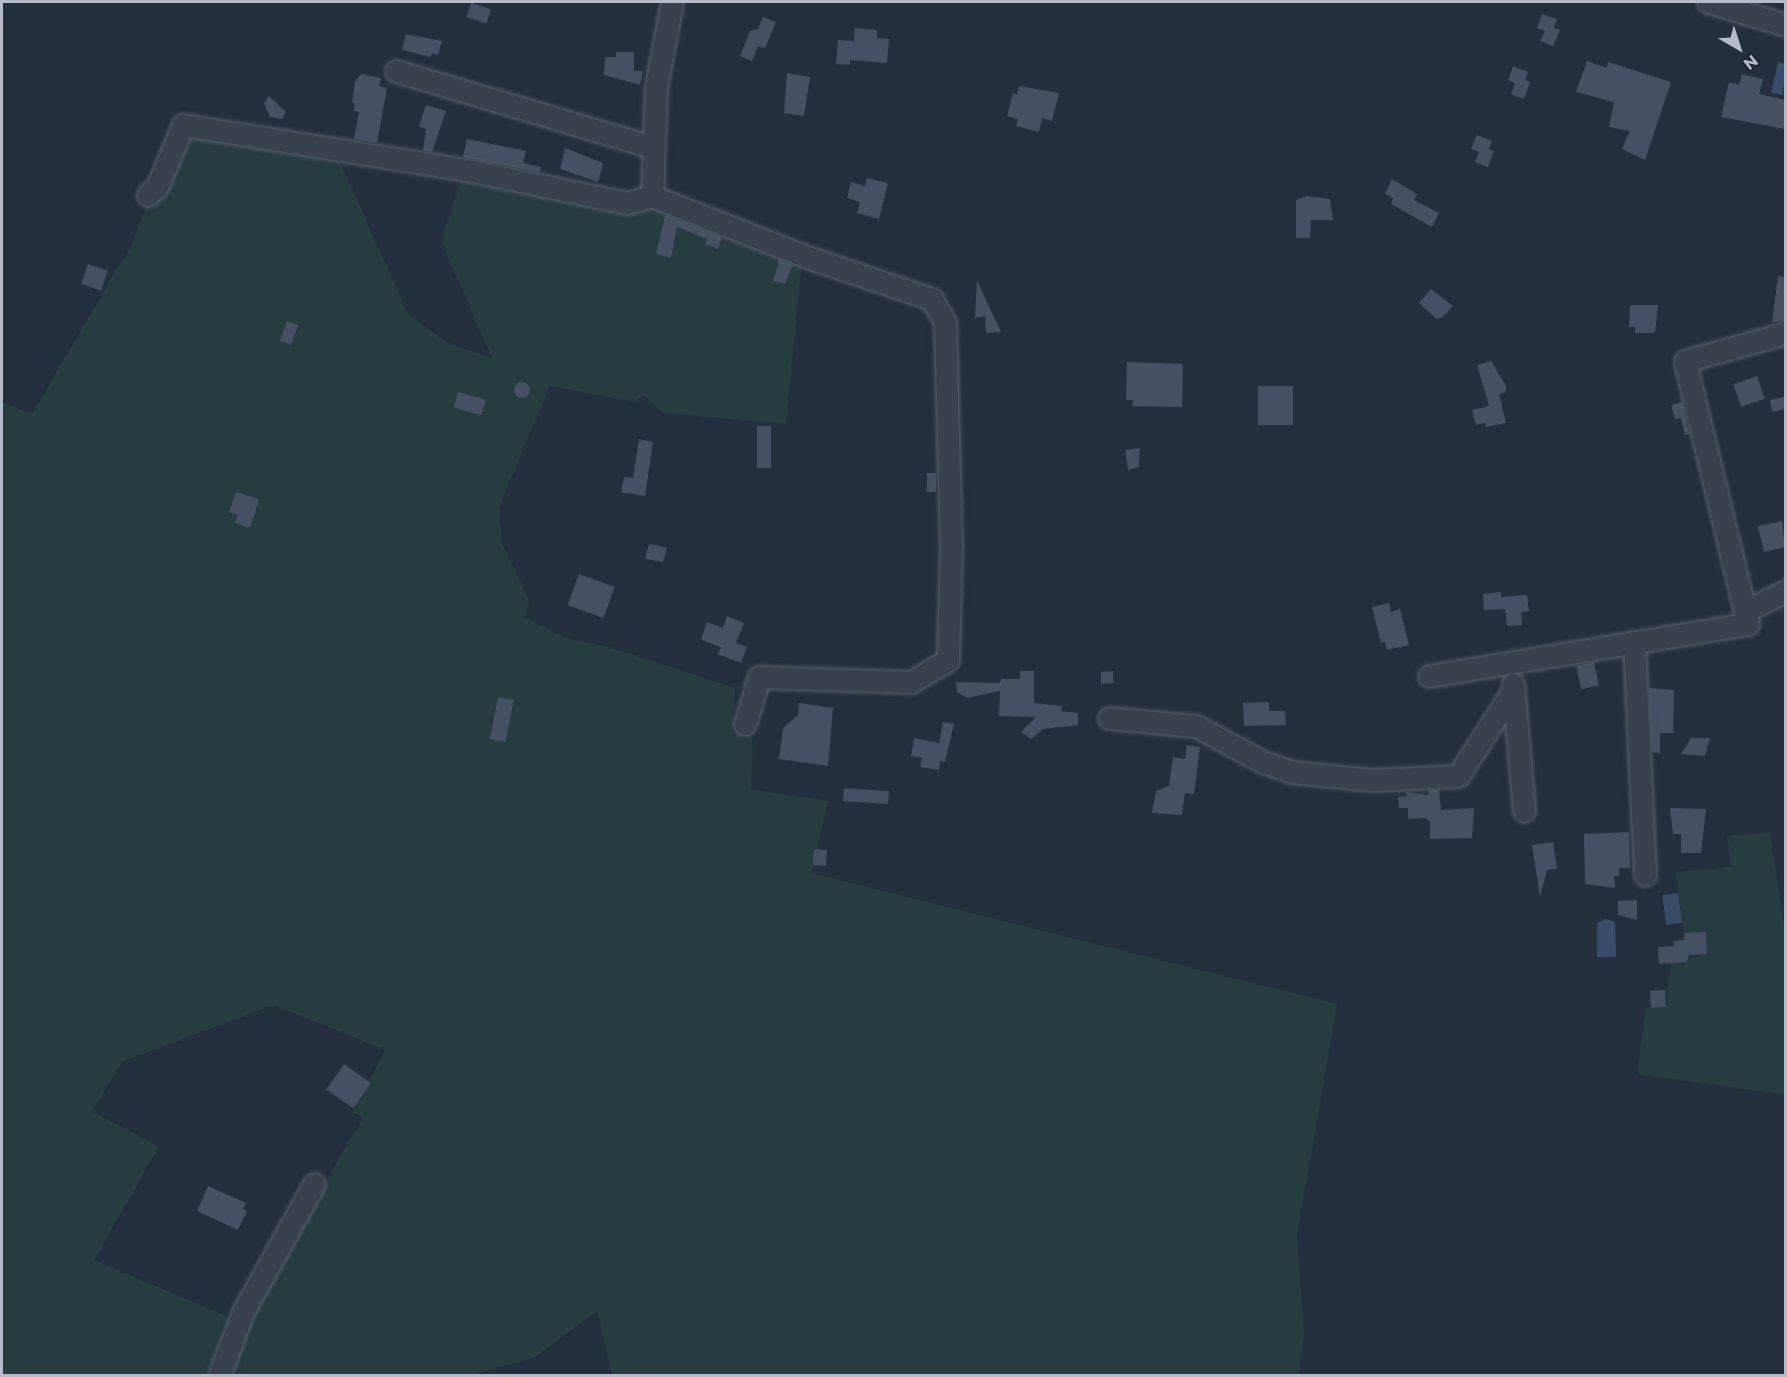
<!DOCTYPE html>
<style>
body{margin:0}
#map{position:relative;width:1787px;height:1377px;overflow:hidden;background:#242f3e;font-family:Montserrat,sans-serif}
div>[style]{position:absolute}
.green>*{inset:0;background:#263c3f}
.water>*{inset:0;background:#394c67;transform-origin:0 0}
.building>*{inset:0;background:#455162;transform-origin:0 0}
.round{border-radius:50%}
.roads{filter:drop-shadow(0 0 2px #565f6c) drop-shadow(0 0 2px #565f6c)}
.minor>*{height:21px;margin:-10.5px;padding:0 10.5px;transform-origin:10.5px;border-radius:10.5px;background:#38414e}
span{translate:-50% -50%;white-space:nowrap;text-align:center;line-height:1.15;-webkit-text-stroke:4.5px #1d2633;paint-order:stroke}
.frame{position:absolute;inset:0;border:3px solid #b4bcc9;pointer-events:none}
.north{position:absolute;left:1709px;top:18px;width:60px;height:60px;-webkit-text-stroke:4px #1d2633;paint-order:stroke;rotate:141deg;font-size:16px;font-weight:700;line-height:24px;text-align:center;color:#b4bcc9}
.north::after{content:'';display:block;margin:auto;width:21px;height:27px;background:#b4bcc9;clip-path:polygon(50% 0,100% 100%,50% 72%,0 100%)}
</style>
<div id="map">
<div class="green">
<i style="clip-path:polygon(193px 126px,332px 144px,408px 314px,448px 343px,492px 358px,441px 241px,462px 177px,653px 202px,802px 260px,786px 424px,663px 413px,643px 395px,635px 402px,550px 386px,499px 507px,502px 543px,529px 601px,525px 618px,565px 638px,609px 647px,735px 688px,733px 731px,753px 736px,751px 789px,828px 801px,812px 873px,1337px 1004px,1297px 1236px,1304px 1332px,1299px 1375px,612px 1375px,597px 1311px,534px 1358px,472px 1375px,225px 1375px,260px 1295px,363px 1117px,352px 1112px,385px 1050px,274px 1005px,122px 1062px,92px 1111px,159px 1147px,94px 1260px,229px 1317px,206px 1375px,3px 1375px,2px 402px,32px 414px,130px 247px,174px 142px)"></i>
<i style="clip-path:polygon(1770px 832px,1785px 932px,1785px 1095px,1637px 1074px,1646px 1008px,1666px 1007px,1671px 963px,1707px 953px,1705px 932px,1684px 933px,1676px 872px,1731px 867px,1727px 836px)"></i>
</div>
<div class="water">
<i style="clip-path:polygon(1778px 62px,1785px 64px,1783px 95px,1771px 93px)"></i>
<i style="left:1678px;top:893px;width:30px;height:16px;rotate:82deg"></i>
<i style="clip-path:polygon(1606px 919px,1615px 922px,1616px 957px,1597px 957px,1597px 923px)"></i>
</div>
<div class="building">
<i style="left:471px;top:3px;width:21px;height:15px;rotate:17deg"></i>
<i style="clip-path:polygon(1542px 14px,1557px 19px,1554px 28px,1560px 30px,1553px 46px,1540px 41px,1545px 31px,1537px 28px)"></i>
<i style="clip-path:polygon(763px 17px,776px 22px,765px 48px,758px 46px,752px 61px,740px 56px,750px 31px,758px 29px)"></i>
<i style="clip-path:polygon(855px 28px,877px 30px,877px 38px,889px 39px,887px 63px,850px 60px,850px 65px,836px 64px,838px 40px,854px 41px)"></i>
<i style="clip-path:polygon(406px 34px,442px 41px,438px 55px,432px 53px,431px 57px,402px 50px)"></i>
<i style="clip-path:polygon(616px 52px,634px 52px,634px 71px,643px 71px,640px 85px,604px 75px,605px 57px,616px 57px)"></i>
<i style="clip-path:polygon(1587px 61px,1607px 68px,1608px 62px,1671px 82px,1645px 160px,1622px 149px,1630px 131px,1609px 127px,1614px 102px,1576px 92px)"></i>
<i style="clip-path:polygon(1513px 66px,1528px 72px,1525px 80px,1530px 82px,1524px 99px,1511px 94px,1515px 83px,1508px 80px)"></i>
<i style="clip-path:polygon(787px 73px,810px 77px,804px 116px,784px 113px)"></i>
<i style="clip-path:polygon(361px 74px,381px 78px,379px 86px,387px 88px,377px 143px,354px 139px,359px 112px,354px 111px,355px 103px,352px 103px,355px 81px)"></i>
<i style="clip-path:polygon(1742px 74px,1763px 79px,1759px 94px,1785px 100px,1785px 129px,1721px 117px,1729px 82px,1739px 85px)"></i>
<i style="clip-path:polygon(1019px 86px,1059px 93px,1052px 121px,1042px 118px,1039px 132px,1016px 126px,1018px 119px,1007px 116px,1013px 93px,1017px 95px)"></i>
<i style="clip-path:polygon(269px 96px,286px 112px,282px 119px,270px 117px,264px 103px)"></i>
<i style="clip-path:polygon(426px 105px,446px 111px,432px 152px,423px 150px,426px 129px,419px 126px)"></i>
<i style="clip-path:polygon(1477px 135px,1492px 141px,1489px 149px,1494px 151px,1488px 167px,1475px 162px,1479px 152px,1471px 149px)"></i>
<i style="clip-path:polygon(467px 139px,526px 151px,523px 163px,541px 167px,540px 172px,463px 157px)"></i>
<i style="clip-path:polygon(565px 148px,603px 163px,598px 182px,560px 169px)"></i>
<i style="clip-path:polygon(867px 178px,888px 183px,879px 219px,857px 213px,860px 202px,847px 198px,851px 182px,865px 186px)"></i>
<i style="clip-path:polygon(1392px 179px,1417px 194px,1414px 200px,1439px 213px,1432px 227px,1391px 204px,1393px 198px,1385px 194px)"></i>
<i style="clip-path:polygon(1307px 196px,1330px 199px,1333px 220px,1311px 220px,1310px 238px,1296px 238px,1296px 200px)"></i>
<i style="clip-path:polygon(665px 215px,722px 237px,718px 249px,705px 244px,707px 239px,677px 227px,671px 258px,656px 254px)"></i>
<i style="clip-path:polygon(779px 260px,793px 265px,785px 284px,773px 281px)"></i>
<i style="left:88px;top:264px;width:21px;height:21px;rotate:19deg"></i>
<i style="clip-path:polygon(1778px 276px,1785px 277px,1785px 321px,1772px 322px)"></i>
<i style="clip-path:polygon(977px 280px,985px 298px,1001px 332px,986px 333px,985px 316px,975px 318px)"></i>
<i style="clip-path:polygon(1431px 289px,1453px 306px,1443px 317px,1437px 319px,1419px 303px)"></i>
<i style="clip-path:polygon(1630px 305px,1658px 305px,1655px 333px,1635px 333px,1635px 327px,1629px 327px)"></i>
<i style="left:287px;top:321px;width:12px;height:21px;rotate:20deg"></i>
<i style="clip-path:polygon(1491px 361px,1506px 386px,1506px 392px,1499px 394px,1506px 423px,1486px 427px,1485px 423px,1476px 425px,1472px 410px,1489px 406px,1477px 365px)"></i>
<i style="clip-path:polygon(1127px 362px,1183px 364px,1182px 407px,1132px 406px,1133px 400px,1126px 400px)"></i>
<i style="left:1757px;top:376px;width:24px;height:25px;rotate:71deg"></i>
<i class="round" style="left:514px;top:382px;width:16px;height:16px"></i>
<i style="left:1258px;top:386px;width:35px;height:39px"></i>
<i style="left:458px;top:392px;width:29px;height:16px;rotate:16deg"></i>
<i style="clip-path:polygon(1784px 397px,1785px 409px,1772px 412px,1770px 400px)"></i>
<i style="clip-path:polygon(1682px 402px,1689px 434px,1685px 435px,1681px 418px,1675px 419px,1671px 405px)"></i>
<i style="left:757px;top:426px;width:14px;height:42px"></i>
<i style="clip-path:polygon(639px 439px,653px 442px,645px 496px,621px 492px,624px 477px,633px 478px)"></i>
<i style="clip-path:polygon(1140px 448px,1139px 467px,1128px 470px,1125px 450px)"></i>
<i style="left:927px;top:473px;width:9px;height:19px"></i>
<i style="clip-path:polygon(236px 492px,259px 499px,250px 528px,235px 523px,238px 515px,229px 512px)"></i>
<i style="clip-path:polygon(1782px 521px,1785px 547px,1764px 552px,1758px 526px)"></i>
<i style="clip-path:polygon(649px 544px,667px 548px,663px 562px,645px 559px)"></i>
<i style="left:579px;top:574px;width:38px;height:33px;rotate:20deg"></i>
<i style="clip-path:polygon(1501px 592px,1501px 597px,1527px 595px,1529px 611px,1521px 612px,1522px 625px,1507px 626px,1505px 609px,1484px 610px,1483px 594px)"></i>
<i style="clip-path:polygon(1389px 603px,1391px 612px,1400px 609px,1409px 645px,1387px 650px,1385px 642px,1381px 643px,1372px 607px)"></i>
<i style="clip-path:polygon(727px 616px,744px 623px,736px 643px,747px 647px,741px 663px,718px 654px,721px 647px,701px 640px,707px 622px,723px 628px)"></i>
<i style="left:1594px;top:662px;width:24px;height:18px;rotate:78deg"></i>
<i style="clip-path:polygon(1020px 671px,1034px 671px,1034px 703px,1062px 706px,1061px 711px,1078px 713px,1078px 725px,1043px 729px,1031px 739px,1021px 732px,1036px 717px,999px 716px,1000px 691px,967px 698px,957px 692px,956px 682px,1000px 683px,1001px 679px,1020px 679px)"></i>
<i style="clip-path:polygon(1113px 671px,1113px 683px,1101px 684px,1101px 672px)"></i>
<i style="clip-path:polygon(1649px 688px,1674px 690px,1673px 733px,1660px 733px,1660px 753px,1652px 752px)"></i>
<i style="left:498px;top:697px;width:16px;height:43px;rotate:11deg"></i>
<i style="clip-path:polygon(1269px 702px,1269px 711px,1285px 711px,1286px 725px,1244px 726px,1243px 703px)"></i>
<i style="clip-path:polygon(799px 703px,833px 708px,828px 766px,779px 759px,783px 728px,798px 715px)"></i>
<i style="clip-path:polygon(943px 722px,954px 724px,945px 762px,940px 761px,939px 770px,920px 767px,922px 758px,911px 756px,914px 738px,939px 743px)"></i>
<i style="clip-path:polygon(1691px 738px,1710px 738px,1705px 756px,1681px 754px)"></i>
<i style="clip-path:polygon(1187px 745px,1200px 747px,1194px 794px,1185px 793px,1182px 815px,1152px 813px,1156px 791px,1169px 786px,1173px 757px,1185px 759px)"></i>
<i style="left:844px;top:788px;width:45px;height:13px;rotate:4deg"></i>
<i style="clip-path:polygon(1429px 790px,1439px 790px,1441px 810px,1474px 808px,1472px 838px,1430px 839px,1430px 822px,1426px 818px,1408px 819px,1408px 808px,1399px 808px,1398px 797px,1407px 796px,1406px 792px,1428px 795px)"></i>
<i style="clip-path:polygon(1670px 808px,1706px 809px,1701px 853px,1681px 853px,1681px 834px,1673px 834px)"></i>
<i style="clip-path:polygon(1629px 832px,1630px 868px,1619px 868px,1619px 876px,1614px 876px,1615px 888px,1585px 884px,1584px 834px)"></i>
<i style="clip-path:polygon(1553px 842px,1557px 869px,1547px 870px,1540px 897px,1532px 845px)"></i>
<i style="left:814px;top:849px;width:13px;height:16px;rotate:4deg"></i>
<i style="clip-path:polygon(1637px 900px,1637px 920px,1618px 915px,1618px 901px)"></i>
<i style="clip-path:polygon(1706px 932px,1707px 954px,1689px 955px,1687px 962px,1659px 964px,1658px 947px,1674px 946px,1673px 941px,1684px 940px,1684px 933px)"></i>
<i style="left:1665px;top:990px;width:17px;height:15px;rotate:87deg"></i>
<i style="left:344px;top:1064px;width:33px;height:31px;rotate:35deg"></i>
<i style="clip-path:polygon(208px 1186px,246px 1203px,243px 1209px,247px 1211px,238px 1230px,197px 1211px)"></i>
</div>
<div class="roads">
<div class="minor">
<i style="left:672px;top:2px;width:86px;rotate:100.7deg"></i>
<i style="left:656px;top:87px;width:109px;rotate:92.1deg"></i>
<i style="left:652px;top:196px;width:167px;rotate:21.5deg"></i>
<i style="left:807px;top:257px;width:132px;rotate:18.6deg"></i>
<i style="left:932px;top:299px;width:26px;rotate:61deg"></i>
<i style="left:945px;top:322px;width:222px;rotate:88.5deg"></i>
<i style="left:951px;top:544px;width:116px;rotate:91.5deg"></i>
<i style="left:948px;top:660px;width:43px;rotate:149.3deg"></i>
<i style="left:911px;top:682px;width:152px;rotate:-178.1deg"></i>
<i style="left:759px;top:677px;width:49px;rotate:106.6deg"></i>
<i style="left:1708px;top:2px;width:81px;rotate:16.4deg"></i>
<i style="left:396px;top:71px;width:268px;rotate:16.5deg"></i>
<i style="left:148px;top:195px;width:14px;rotate:-45deg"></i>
<i style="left:158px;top:185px;width:65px;rotate:-67.4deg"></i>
<i style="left:183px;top:125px;width:293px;rotate:9deg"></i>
<i style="left:472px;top:171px;width:157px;rotate:11.7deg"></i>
<i style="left:626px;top:203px;width:27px;rotate:-15deg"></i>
<i style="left:1745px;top:611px;width:46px;rotate:-26deg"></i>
<i style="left:1634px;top:642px;width:233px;rotate:87.3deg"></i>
<i style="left:1429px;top:676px;width:323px;rotate:-9.3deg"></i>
<i style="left:1748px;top:624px;width:270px;rotate:-103.5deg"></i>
<i style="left:1685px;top:361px;width:105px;rotate:-15.5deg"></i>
<i style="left:1513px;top:684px;width:127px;rotate:85deg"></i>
<i style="left:1109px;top:718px;width:87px;rotate:5.3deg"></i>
<i style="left:1196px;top:726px;width:76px;rotate:28.2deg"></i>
<i style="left:1263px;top:762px;width:31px;rotate:19deg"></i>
<i style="left:1292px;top:772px;width:80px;rotate:5.7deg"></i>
<i style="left:1372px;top:780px;width:86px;rotate:-2.7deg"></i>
<i style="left:1458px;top:776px;width:103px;rotate:-57.2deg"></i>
<i style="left:219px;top:1376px;width:71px;rotate:-69.3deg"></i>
<i style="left:244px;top:1310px;width:144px;rotate:-60.9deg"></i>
</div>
</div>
<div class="frame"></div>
<div class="north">N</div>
</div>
